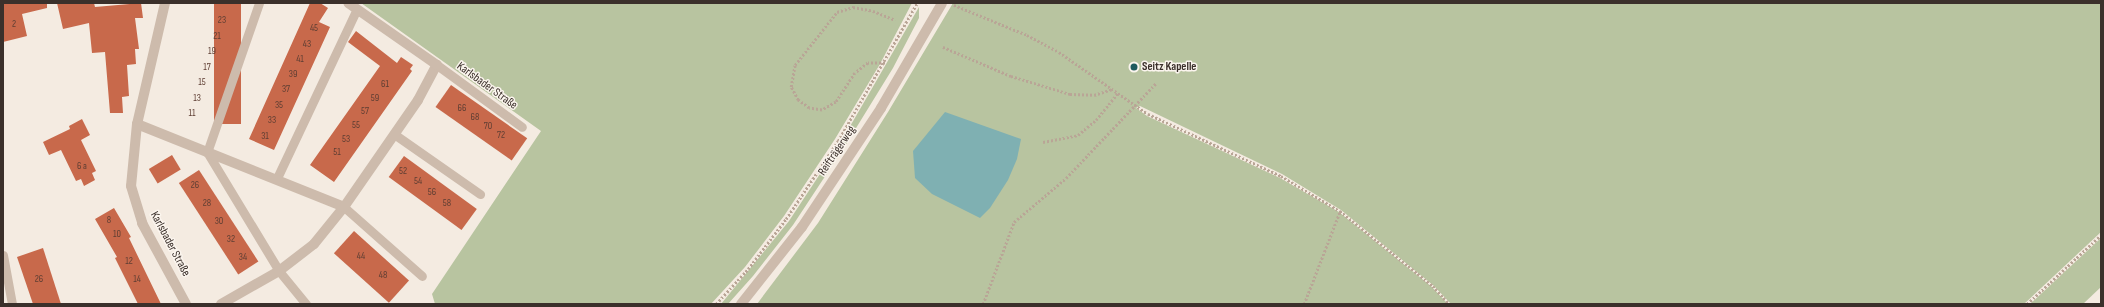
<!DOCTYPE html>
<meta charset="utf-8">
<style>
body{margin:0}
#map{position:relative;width:2104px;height:307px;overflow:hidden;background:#f4ebe1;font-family:"Sofia Sans Condensed",sans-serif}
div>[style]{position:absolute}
.green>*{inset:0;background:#b8c4a0}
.water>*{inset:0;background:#7fb0b2}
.building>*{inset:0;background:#c8694b;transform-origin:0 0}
.path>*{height:2.5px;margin-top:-1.25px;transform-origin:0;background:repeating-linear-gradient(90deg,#b9a596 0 2px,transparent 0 4px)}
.service>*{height:9px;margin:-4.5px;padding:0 4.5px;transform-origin:4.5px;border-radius:4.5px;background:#cdbbac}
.minor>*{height:10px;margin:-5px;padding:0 5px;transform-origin:5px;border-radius:5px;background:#cdbbac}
.tertiary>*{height:10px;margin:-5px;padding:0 5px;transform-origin:5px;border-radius:5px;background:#cdbbac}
.dots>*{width:11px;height:11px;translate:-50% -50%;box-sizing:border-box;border:2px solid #fbf5ee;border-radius:50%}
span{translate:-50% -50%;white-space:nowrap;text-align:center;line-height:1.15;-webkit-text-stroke:3px #fbf5ee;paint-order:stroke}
.number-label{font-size:10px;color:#5e3e33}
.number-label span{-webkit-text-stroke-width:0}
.poi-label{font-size:12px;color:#3b302b;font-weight:700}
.left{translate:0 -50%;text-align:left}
.street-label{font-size:12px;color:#3b302b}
.frame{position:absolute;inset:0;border:4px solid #3b302b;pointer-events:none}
</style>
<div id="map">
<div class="green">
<i style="clip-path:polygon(361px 3px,912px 3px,880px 64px,835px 139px,784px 216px,745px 267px,711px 304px,435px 304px,432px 294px,541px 131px)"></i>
<i style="clip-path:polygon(953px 3px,2101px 3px,2101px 232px,2024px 304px,1451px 304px,1434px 286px,1341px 210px,1282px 174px,1140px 106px,1136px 108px,1147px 116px,1280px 178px,1339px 212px,1432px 287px,1448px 304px,757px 304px,818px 223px,888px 112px)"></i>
<i style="clip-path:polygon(919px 7px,919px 18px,893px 68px,845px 146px,793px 225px,753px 276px,728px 304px,721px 304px,789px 221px,841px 142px)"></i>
<i style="clip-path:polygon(2101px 238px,2101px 287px,2083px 304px,2030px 304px)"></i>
</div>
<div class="water">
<i style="clip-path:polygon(945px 112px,1021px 139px,1017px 159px,1008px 180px,990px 208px,980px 218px,932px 194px,915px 178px,913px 151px)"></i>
</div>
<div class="building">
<i style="clip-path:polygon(3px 3px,47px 3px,47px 8px,22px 14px,27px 36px,3px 42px)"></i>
<i style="clip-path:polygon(57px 3px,94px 3px,95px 7px,141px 3px,143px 18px,135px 18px,139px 49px,135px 49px,136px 64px,127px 65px,129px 96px,122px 97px,123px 113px,110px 113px,105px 52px,92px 53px,89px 23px,63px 29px)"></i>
<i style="left:214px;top:3px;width:27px;height:121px"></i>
<i style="clip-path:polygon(310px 3px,320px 3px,328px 8px,319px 22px,330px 27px,274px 150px,249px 139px)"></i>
<i style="clip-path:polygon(356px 31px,397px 63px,401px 57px,413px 65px,410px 69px,412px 71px,334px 182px,310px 165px,380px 66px,348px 42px)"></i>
<i style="left:451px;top:85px;width:93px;height:27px;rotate:35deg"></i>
<i style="clip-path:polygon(82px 119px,90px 135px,81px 140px,96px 171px,92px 173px,95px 180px,84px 186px,81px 179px,76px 181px,61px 150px,49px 155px,43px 142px,70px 129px,69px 126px)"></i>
<i style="left:172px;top:155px;width:17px;height:27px;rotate:59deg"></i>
<i style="left:404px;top:156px;width:90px;height:26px;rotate:36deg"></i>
<i style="left:199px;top:170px;width:109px;height:24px;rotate:57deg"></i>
<i style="clip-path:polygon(114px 208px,131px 237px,129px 238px,161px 304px,138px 304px,115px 258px,117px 257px,95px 219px)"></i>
<i style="left:354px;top:231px;width:74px;height:30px;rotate:42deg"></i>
<i style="clip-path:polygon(43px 248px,61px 304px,33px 304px,17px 257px)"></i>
</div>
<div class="path">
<i style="left:954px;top:5px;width:79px;rotate:22.3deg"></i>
<i style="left:1027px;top:35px;width:36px;rotate:28deg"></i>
<i style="left:1059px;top:52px;width:108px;rotate:34.9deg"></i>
<i style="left:1148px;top:114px;width:147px;rotate:25deg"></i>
<i style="left:1281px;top:176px;width:69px;rotate:30.7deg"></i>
<i style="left:1340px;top:211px;width:119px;rotate:38.9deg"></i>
<i style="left:1433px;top:286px;width:24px;rotate:48deg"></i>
<i style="left:943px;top:47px;width:74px;rotate:23.1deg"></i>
<i style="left:1011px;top:76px;width:62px;rotate:17deg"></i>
<i style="left:1070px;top:94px;width:24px;rotate:2deg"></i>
<i style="left:1094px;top:95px;width:19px;rotate:-18deg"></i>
<i style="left:885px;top:63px;width:17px;rotate:180deg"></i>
<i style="left:868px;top:63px;width:16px;rotate:142deg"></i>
<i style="left:855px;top:73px;width:35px;rotate:123deg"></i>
<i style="left:836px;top:102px;width:16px;rotate:150deg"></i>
<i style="left:822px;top:110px;width:13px;rotate:-171deg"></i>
<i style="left:809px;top:108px;width:14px;rotate:-144deg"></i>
<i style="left:798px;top:100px;width:15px;rotate:-118deg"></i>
<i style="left:791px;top:87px;width:22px;rotate:-80deg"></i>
<i style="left:795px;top:65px;width:68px;rotate:-51.6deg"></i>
<i style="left:837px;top:12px;width:17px;rotate:-17deg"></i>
<i style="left:853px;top:7px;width:20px;rotate:11deg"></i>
<i style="left:873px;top:11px;width:24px;rotate:22deg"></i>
<i style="left:1043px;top:142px;width:36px;rotate:-11deg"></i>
<i style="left:1078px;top:135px;width:23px;rotate:-40deg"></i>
<i style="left:1096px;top:120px;width:35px;rotate:-51deg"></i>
<i style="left:716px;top:304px;width:47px;rotate:-47.6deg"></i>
<i style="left:748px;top:269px;width:63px;rotate:-52.8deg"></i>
<i style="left:786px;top:219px;width:94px;rotate:-56.3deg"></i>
<i style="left:838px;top:141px;width:159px;rotate:-60.2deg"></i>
<i style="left:983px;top:304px;width:88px;rotate:-69.3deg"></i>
<i style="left:1014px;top:222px;width:68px;rotate:-40.2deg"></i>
<i style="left:1066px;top:178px;width:131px;rotate:-46.5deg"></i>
<i style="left:1304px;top:304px;width:100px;rotate:-68.8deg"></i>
<i style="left:2027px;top:304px;width:101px;rotate:-43deg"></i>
</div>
<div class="service">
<i style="left:259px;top:3px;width:158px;rotate:109.2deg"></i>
<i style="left:207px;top:152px;width:139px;rotate:58.8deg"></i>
<i style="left:279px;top:271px;width:43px;rotate:50.7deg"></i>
<i style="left:437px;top:65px;width:105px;rotate:36.1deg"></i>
<i style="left:394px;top:134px;width:105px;rotate:34.9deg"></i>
<i style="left:277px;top:178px;width:187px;rotate:-64.7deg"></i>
<i style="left:344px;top:207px;width:104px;rotate:41.5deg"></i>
<i style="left:3px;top:255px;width:50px;rotate:79.6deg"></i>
</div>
<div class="minor">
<i style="left:165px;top:3px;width:124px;rotate:103deg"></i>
<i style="left:137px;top:124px;width:223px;rotate:21.8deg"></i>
<i style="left:137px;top:124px;width:62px;rotate:95.5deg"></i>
<i style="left:131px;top:186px;width:39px;rotate:73deg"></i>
<i style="left:142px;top:223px;width:92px;rotate:61.5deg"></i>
<i style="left:221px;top:304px;width:67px;rotate:-29.6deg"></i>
<i style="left:279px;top:271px;width:44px;rotate:-37.6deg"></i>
<i style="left:314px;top:244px;width:48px;rotate:-51deg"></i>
<i style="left:344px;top:207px;width:130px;rotate:-55.3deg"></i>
<i style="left:418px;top:100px;width:40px;rotate:-62deg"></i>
<i style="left:437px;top:65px;width:108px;rotate:-145.1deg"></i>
</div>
<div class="tertiary">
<i style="left:741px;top:304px;width:98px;rotate:-51.6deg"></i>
<i style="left:802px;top:227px;width:143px;rotate:-56.4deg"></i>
<i style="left:881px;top:108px;width:121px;rotate:-59.8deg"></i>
</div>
<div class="dots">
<i style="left:1134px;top:67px;background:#1f5a5e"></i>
</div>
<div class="number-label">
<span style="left:222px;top:21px">23</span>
<span style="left:14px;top:25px">2</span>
<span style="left:314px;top:29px">45</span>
<span style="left:217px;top:37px">21</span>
<span style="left:307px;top:45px">43</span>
<span style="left:212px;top:52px">19</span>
<span style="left:300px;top:60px">41</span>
<span style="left:207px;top:68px">17</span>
<span style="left:293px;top:75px">39</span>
<span style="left:202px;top:83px">15</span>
<span style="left:385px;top:85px">61</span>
<span style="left:286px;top:90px">37</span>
<span style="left:197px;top:99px">13</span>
<span style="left:375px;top:99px">59</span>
<span style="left:279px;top:106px">35</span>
<span style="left:462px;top:109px">66</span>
<span style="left:365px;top:112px">57</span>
<span style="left:192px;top:114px">11</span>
<span style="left:475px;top:118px">68</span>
<span style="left:272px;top:121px">33</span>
<span style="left:356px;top:126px">55</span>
<span style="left:488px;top:127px">70</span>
<span style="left:501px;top:136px">72</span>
<span style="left:265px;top:137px">31</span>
<span style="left:346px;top:140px">53</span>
<span style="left:337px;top:153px">51</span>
<span style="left:82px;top:167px">6 a</span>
<span style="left:403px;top:172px">52</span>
<span style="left:418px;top:182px">54</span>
<span style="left:195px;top:186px">26</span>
<span style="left:432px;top:193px">56</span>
<span style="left:207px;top:204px">28</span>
<span style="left:447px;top:204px">58</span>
<span style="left:109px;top:221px">8</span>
<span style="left:219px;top:222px">30</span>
<span style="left:117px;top:235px">10</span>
<span style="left:231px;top:240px">32</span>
<span style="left:361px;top:257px">44</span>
<span style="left:243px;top:258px">34</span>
<span style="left:129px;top:262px">12</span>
<span style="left:383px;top:276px">48</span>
<span style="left:39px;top:280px">26</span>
<span style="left:137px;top:280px">14</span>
</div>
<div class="poi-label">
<span class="left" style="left:1142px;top:67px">Seitz Kapelle</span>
</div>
<div class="street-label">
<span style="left:487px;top:86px;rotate:36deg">Karlsbader Straße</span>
<span style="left:837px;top:151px;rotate:-56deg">Reifträgerweg</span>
<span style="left:170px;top:244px;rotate:62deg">Karlsbader Straße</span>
</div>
<div class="frame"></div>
</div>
